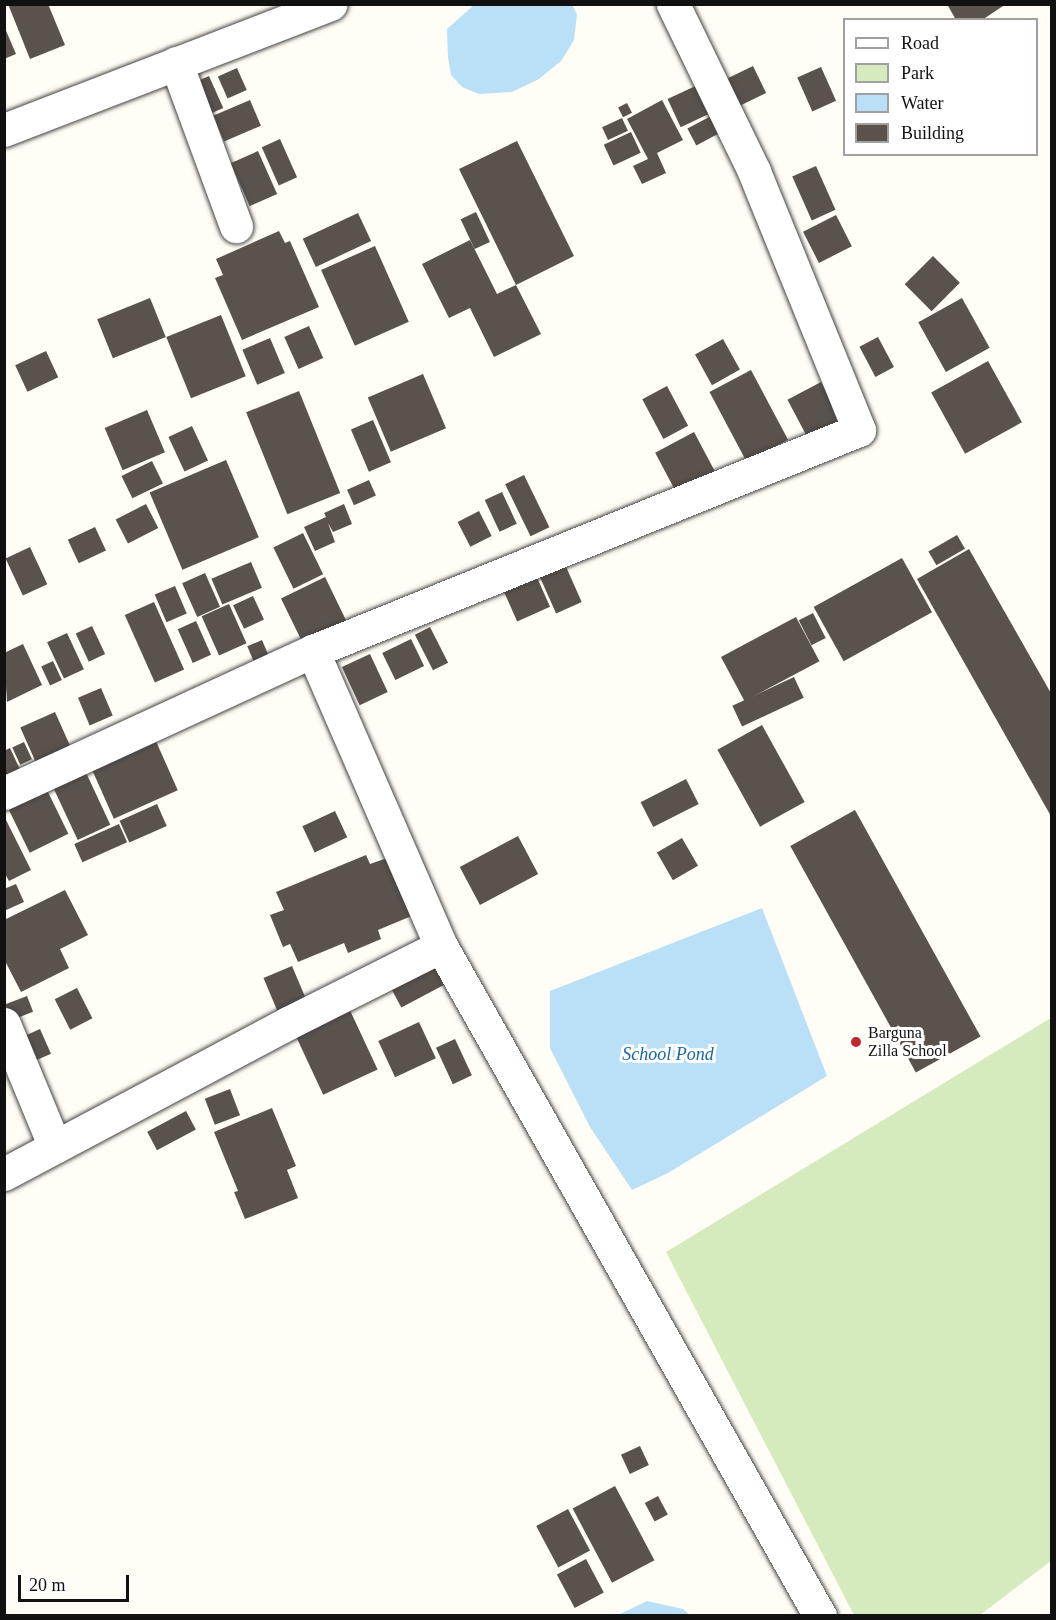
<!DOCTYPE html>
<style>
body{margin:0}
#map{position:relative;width:1056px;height:1620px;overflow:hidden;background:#fffdf5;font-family:Georgia,serif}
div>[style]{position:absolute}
.green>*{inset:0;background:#d5ebbd}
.water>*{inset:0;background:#b9e0f7}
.building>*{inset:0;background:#5a524d;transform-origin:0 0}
.roads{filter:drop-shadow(0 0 2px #444) drop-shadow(0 0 2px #444)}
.minor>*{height:33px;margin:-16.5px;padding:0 16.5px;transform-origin:16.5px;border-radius:16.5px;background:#fff}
.dots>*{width:16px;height:16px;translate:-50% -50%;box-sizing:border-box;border:3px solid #fff;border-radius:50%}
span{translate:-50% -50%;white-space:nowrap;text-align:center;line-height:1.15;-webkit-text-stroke:6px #fff;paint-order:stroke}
.poi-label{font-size:16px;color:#111}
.left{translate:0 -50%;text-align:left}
.water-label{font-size:18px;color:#1768a6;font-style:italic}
.frame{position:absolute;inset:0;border:6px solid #111;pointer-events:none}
.legend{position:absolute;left:843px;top:18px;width:195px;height:138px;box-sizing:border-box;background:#fff;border:2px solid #a0a0a0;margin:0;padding:8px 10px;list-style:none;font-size:18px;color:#111}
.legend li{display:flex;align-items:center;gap:12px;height:30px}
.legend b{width:30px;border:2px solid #a0a0a0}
.scale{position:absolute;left:18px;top:1575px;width:111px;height:27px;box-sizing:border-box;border:3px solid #111;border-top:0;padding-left:8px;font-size:18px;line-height:21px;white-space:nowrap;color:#111;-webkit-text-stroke:4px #fff;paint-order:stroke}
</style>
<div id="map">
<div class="green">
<i style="clip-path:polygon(1051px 1018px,1051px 1561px,980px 1615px,854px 1615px,666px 1252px)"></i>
</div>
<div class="water">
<i style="clip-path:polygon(474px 5px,572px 5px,577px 14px,574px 40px,561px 61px,539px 79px,512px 92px,479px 94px,462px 87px,451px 75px,448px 57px,447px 29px)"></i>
<i style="clip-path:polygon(762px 908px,827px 1076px,668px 1173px,632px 1190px,590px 1127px,550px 1048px,550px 991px)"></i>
<i style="clip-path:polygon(647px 1601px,683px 1609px,690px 1615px,618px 1615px)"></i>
</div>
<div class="building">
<i style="clip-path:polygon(8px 4px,48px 4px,65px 45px,30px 59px)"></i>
<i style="clip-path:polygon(947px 4px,1006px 4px,982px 20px,956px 20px)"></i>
<i style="clip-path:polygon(4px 26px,16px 54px,4px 59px)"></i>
<i style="left:753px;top:66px;width:30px;height:35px;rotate:64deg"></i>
<i style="left:821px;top:67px;width:37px;height:26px;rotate:66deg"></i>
<i style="left:237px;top:68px;width:24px;height:21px;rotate:66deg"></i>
<i style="left:209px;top:76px;width:35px;height:23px;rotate:66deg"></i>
<i style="left:702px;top:83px;width:31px;height:38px;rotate:65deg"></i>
<i style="left:250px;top:100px;width:28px;height:40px;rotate:67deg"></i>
<i style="clip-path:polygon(662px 100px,683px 140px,657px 153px,666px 173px,642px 184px,633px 166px,648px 159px,627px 119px)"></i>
<i style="left:627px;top:103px;width:11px;height:10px;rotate:63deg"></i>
<i style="left:713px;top:115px;width:19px;height:29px;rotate:62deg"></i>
<i style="left:622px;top:118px;width:14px;height:22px;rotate:65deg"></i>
<i style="left:631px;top:132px;width:23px;height:30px;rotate:65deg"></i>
<i style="left:280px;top:139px;width:42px;height:20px;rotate:66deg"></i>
<i style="clip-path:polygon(517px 141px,574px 256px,516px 285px,541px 334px,494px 357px,470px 308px,449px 318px,422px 264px,470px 240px,497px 294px,516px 285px,459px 169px)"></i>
<i style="left:258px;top:151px;width:47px;height:30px;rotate:66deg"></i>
<i style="left:816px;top:166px;width:48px;height:26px;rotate:66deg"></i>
<i style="left:476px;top:212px;width:33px;height:17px;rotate:65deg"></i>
<i style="left:358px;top:213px;width:31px;height:61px;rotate:65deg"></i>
<i style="left:836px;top:215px;width:35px;height:37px;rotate:63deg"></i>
<i style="clip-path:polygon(279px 231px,285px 243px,290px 241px,319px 307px,242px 340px,215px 278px,223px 275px,216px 259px)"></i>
<i style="left:375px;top:246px;width:83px;height:59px;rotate:66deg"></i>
<i style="left:933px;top:256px;width:38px;height:40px;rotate:45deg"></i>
<i style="left:150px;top:298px;width:42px;height:57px;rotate:68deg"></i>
<i style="left:962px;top:298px;width:57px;height:50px;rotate:61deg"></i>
<i style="left:221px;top:315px;width:66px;height:59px;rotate:68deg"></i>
<i style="left:309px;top:326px;width:35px;height:27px;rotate:66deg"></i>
<i style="left:878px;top:337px;width:34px;height:21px;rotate:62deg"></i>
<i style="left:270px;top:338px;width:38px;height:30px;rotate:67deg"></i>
<i style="left:723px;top:339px;width:35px;height:32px;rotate:61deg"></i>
<i style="left:46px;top:351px;width:29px;height:34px;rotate:65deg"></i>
<i style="left:988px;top:361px;width:70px;height:65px;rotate:61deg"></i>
<i style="left:751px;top:370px;width:79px;height:47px;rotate:62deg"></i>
<i style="left:423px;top:374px;width:59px;height:60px;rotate:67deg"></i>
<i style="left:821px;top:382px;width:43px;height:38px;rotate:62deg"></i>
<i style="left:667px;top:386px;width:45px;height:28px;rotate:62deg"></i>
<i style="left:299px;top:391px;width:110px;height:57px;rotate:68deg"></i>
<i style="left:147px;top:410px;width:46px;height:46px;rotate:67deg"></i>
<i style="left:373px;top:420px;width:46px;height:24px;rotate:67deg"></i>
<i style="left:192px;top:426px;width:38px;height:26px;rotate:65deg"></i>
<i style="left:694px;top:432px;width:51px;height:44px;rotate:62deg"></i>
<i style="left:226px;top:460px;width:84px;height:83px;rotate:67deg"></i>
<i style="left:152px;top:461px;width:25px;height:34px;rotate:64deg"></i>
<i style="left:524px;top:475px;width:58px;height:21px;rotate:64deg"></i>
<i style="left:369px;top:480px;width:17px;height:24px;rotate:66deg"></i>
<i style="left:502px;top:492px;width:35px;height:19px;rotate:65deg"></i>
<i style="left:146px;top:504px;width:27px;height:34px;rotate:63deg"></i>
<i style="clip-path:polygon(344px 504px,352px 524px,333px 532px,328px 523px,335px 542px,315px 551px,304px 527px,326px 517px,324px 513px)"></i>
<i style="left:479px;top:511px;width:28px;height:24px;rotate:63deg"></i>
<i style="left:95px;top:527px;width:26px;height:30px;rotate:65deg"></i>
<i style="left:303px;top:533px;width:46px;height:33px;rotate:64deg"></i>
<i style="left:957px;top:535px;width:16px;height:33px;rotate:60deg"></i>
<i style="left:30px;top:547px;width:41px;height:27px;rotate:65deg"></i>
<i style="clip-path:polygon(969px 549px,1052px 695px,1052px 818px,917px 579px)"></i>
<i style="left:902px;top:558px;width:62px;height:101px;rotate:61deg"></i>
<i style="left:563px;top:560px;width:46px;height:28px;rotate:66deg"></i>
<i style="left:251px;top:562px;width:28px;height:43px;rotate:67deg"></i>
<i style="left:205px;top:573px;width:37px;height:25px;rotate:66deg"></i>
<i style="left:535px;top:573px;width:37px;height:36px;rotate:66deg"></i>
<i style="left:325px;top:577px;width:53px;height:49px;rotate:64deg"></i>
<i style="left:175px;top:586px;width:30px;height:22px;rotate:67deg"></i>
<i style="left:253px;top:596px;width:26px;height:22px;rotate:65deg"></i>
<i style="left:154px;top:602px;width:74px;height:32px;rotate:66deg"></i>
<i style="left:229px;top:604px;width:43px;height:30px;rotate:66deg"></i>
<i style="left:813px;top:613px;width:28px;height:16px;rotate:63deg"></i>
<i style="left:796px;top:617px;width:50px;height:85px;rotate:62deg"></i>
<i style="left:196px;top:621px;width:37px;height:20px;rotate:66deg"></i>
<i style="left:92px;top:626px;width:31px;height:18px;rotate:65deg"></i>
<i style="left:430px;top:627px;width:40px;height:17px;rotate:63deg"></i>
<i style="left:67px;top:633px;width:40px;height:22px;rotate:65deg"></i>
<i style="left:411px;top:639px;width:30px;height:32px;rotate:64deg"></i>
<i style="left:262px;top:640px;width:25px;height:16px;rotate:67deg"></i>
<i style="clip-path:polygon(23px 644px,42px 685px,7px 702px,4px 653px)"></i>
<i style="left:370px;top:654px;width:42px;height:31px;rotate:65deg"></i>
<i style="left:53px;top:661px;width:21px;height:13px;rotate:65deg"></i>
<i style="left:794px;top:677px;width:23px;height:68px;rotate:65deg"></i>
<i style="left:101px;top:688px;width:30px;height:25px;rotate:67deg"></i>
<i style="left:55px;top:712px;width:37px;height:38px;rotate:66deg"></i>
<i style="left:762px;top:725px;width:88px;height:51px;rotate:61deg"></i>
<i style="left:155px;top:739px;width:56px;height:70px;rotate:66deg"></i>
<i style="left:24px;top:742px;width:19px;height:13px;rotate:65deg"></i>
<i style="clip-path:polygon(10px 748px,24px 778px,4px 787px,4px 751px)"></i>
<i style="left:82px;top:764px;width:67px;height:36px;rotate:65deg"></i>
<i style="left:686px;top:779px;width:28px;height:51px;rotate:63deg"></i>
<i style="left:46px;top:788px;width:51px;height:43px;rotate:64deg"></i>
<i style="left:157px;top:804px;width:24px;height:41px;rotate:66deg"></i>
<i style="left:855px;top:810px;width:259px;height:74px;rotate:61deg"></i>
<i style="left:335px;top:811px;width:29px;height:36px;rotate:65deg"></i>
<i style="clip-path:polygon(4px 816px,31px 870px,9px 881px,4px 872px)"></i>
<i style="left:119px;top:824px;width:20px;height:49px;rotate:66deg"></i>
<i style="left:518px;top:836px;width:43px;height:66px;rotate:62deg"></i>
<i style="left:682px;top:838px;width:32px;height:29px;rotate:60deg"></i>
<i style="clip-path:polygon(366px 855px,370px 864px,390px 857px,414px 915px,378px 930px,381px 939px,348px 953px,344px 943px,298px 962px,290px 944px,283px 947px,270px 915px,284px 910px,276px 892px)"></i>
<i style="clip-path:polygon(16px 884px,24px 902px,4px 911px,4px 889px)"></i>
<i style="clip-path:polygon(65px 890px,88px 935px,60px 949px,69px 968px,21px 992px,4px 959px,4px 920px)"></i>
<i style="left:443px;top:956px;width:26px;height:61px;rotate:62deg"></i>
<i style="left:292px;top:966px;width:47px;height:31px;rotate:67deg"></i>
<i style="left:77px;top:988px;width:34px;height:25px;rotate:63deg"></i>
<i style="left:27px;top:996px;width:17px;height:23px;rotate:69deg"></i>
<i style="left:348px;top:1006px;width:70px;height:60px;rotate:65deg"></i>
<i style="left:419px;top:1022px;width:40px;height:45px;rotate:65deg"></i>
<i style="left:40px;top:1029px;width:27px;height:28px;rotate:66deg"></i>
<i style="left:455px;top:1039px;width:40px;height:21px;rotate:65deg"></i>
<i style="left:230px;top:1089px;width:28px;height:27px;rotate:69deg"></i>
<i style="clip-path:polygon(272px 1108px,296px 1166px,287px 1170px,298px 1198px,245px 1219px,234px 1192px,238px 1191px,214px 1132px)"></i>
<i style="left:186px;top:1111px;width:21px;height:44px;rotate:62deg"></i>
<i style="left:640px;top:1446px;width:21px;height:21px;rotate:65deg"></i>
<i style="left:615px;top:1486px;width:84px;height:48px;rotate:62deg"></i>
<i style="left:658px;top:1496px;width:21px;height:15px;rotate:62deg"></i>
<i style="left:568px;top:1509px;width:47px;height:36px;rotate:62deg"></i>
<i style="left:586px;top:1559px;width:38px;height:33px;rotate:62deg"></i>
</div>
<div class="roads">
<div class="minor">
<i style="left:176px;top:63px;width:174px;rotate:69.8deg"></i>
<i style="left:4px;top:130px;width:350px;rotate:-21.1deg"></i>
<i style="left:4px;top:793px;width:340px;rotate:-24.7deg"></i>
<i style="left:313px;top:651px;width:589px;rotate:-22.04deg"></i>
<i style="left:859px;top:430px;width:279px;rotate:-112.1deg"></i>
<i style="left:754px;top:171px;width:186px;rotate:-115.9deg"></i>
<i style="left:441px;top:946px;width:770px;rotate:60.5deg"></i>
<i style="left:4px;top:1024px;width:133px;rotate:67.5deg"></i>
<i style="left:4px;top:1174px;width:322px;rotate:-28deg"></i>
<i style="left:288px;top:1023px;width:171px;rotate:-26.7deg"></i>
<i style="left:441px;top:946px;width:322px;rotate:-113.5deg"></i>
</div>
</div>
<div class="dots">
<i style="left:856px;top:1042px;background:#c4262e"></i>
</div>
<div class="poi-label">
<span class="left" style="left:868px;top:1042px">Barguna<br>Zilla School</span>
</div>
<div class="water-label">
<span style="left:668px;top:1054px">School Pond</span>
</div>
<div class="frame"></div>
<ul class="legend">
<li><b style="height:8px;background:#fff"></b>Road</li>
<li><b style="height:16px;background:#d5ebbd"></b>Park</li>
<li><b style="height:16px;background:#b9e0f7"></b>Water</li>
<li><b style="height:16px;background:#5a524d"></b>Building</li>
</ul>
<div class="scale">20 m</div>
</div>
